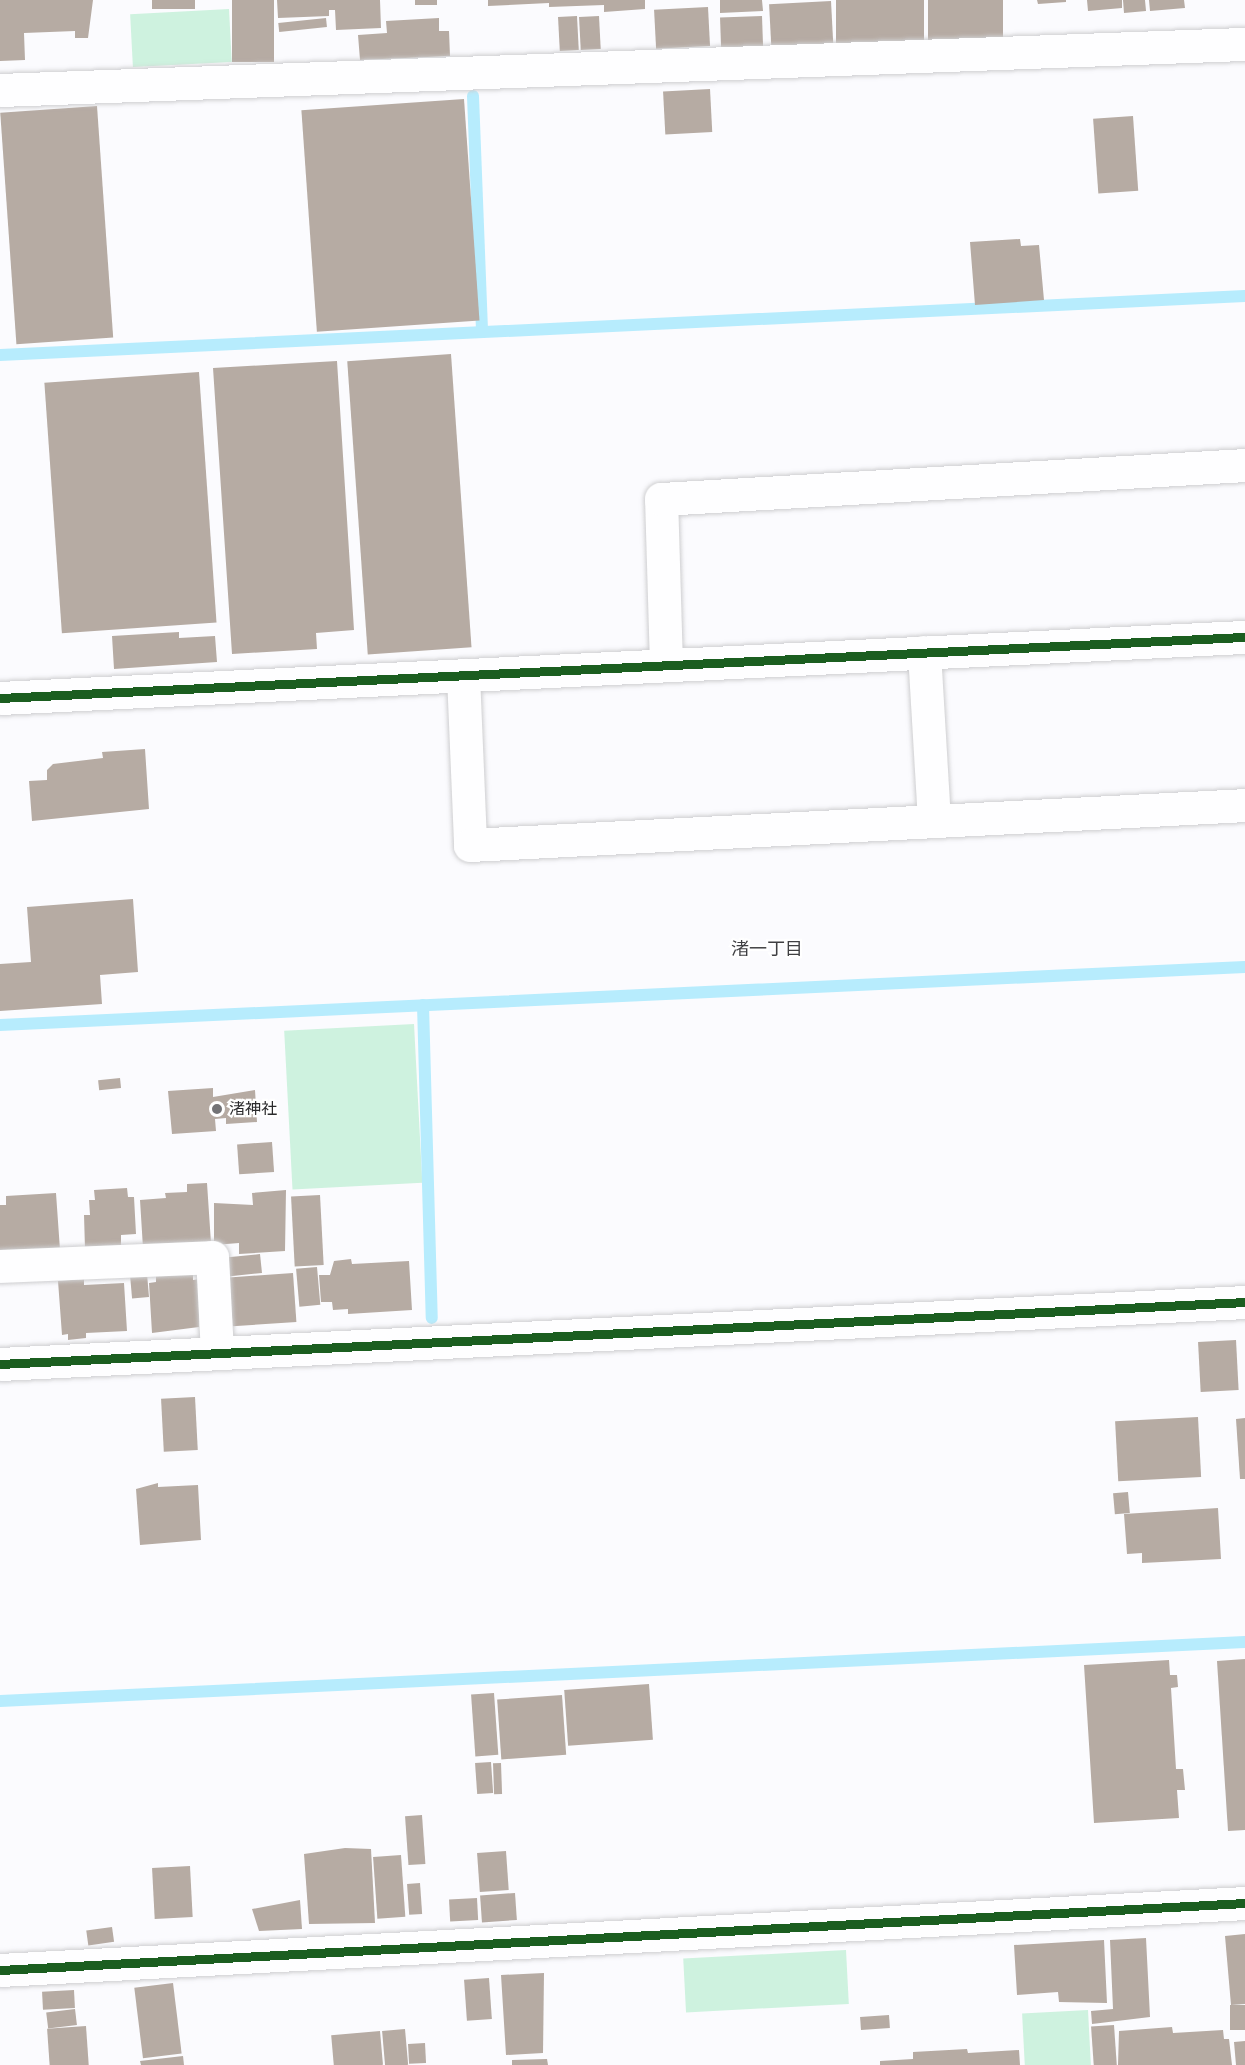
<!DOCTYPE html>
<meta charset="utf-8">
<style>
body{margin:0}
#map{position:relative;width:1245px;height:2065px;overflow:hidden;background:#fbfbfe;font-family:Roboto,"Noto Sans JP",sans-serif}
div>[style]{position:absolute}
.green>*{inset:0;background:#cef2df;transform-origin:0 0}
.stream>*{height:12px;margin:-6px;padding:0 6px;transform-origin:6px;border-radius:6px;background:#b7ecfd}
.building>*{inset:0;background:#b6aba3;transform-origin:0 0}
.roads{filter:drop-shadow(0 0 2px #ceced0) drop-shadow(0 0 2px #ceced0)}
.minor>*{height:33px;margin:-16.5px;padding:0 16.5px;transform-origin:16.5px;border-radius:16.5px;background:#fefeff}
.cycleway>*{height:9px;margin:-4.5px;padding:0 4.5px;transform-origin:4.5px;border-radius:4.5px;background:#1b5e20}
.dots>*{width:16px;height:16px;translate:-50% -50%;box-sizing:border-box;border:3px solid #fff;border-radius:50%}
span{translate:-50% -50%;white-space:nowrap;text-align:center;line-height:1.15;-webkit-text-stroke:4.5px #fff;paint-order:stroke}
.poi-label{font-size:16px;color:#2a2a2c}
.left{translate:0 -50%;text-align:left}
.neighbourhood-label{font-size:18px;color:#3f3f42}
</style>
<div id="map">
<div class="green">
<i style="left:229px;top:9px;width:53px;height:99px;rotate:87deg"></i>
<i style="left:414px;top:1024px;width:159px;height:130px;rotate:87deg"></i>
<i style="left:846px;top:1950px;width:54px;height:163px;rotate:87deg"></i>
<i style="left:1088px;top:2010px;width:55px;height:66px;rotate:87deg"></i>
</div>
<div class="stream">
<i style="left:473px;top:96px;width:236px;rotate:87.8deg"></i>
<i style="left:0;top:355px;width:1246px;rotate:-2.71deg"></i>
<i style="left:423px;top:1005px;width:313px;rotate:88.4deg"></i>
<i style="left:0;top:1025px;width:1246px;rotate:-2.67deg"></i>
<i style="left:0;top:1701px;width:1246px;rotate:-2.71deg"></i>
</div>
<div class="building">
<i style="clip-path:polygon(0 0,93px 0,88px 38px,75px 38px,75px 31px,24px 33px,25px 60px,0 61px)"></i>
<i style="left:152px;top:0;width:43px;height:9px"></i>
<i style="left:232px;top:0;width:42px;height:62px"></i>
<i style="clip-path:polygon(277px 0,380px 0,381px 28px,336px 30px,335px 10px,329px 10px,329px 16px,278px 18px)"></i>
<i style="left:415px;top:0;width:22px;height:5px"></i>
<i style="clip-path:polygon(488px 0,645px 0,645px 9px,604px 12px,604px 5px,549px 7px,549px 3px,488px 6px)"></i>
<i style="clip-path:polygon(720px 0,762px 0,763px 11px,720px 13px)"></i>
<i style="left:836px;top:0;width:88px;height:44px"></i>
<i style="left:928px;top:0;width:75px;height:41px"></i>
<i style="clip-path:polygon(1037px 0,1066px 0,1066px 2px,1038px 4px)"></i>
<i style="clip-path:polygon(1087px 0,1122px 0,1122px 8px,1088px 11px)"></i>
<i style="clip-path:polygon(1123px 0,1145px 0,1146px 11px,1124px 13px)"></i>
<i style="clip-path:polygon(1149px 0,1184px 0,1185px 8px,1150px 11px)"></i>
<i style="left:831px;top:1px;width:43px;height:62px;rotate:87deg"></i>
<i style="left:708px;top:7px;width:39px;height:54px;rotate:87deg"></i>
<i style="left:577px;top:16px;width:34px;height:19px;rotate:87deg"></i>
<i style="left:599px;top:16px;width:33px;height:20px;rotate:87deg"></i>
<i style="left:762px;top:16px;width:30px;height:42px;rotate:88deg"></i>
<i style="left:326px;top:18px;width:9px;height:48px;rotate:84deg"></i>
<i style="clip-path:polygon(439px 18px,439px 31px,449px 31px,450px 56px,360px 60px,358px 35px,387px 33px,386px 21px)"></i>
<i style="left:710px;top:89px;width:43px;height:47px;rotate:87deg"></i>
<i style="left:464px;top:99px;width:222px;height:163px;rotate:86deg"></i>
<i style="left:97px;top:106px;width:232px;height:97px;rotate:86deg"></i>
<i style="left:1133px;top:116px;width:75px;height:40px;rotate:86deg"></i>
<i style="clip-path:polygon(1020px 239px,1021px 246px,1039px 245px,1044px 300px,975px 305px,970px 242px)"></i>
<i style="left:451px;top:354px;width:294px;height:104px;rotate:86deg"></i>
<i style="clip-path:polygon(337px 361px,354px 630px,316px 633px,317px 649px,232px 654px,213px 368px)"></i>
<i style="left:199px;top:372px;width:251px;height:155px;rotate:86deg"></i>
<i style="clip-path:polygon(179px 632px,179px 638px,215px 636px,217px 662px,114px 669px,112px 636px)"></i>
<i style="clip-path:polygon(145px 749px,149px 809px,32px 821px,29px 781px,47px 780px,47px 770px,53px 764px,103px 758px,102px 752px)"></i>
<i style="clip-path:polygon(133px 899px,138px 972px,100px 975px,102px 1004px,0 1011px,0 964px,31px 962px,27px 907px)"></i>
<i style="left:120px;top:1078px;width:10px;height:22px;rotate:84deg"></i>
<i style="clip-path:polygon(213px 1088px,213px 1097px,255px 1090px,257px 1122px,226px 1124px,226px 1118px,215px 1119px,216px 1131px,172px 1134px,168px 1091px)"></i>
<i style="left:272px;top:1142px;width:30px;height:35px;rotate:86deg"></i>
<i style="clip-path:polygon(207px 1183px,211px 1243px,143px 1248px,140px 1200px,166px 1198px,165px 1193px,187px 1192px,187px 1184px)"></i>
<i style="clip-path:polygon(127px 1188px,128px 1197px,134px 1197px,136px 1234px,121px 1235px,121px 1247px,85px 1249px,84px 1215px,90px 1215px,89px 1200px,95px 1200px,94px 1190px)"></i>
<i style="clip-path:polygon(286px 1190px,285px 1251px,239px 1254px,239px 1243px,214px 1245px,214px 1203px,253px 1205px,252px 1193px)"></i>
<i style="clip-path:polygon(56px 1193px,60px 1250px,0 1254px,0 1205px,6px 1205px,6px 1196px)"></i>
<i style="left:320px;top:1195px;width:70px;height:29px;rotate:87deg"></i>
<i style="left:260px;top:1254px;width:19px;height:32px;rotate:84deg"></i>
<i style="clip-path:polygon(351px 1259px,352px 1264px,409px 1261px,412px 1310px,348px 1314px,348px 1309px,333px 1310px,332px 1302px,321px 1302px,319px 1275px,330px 1275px,334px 1261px)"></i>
<i style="left:317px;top:1267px;width:38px;height:21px;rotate:85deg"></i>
<i style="left:293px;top:1273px;width:49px;height:64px;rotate:86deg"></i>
<i style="left:147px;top:1274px;width:23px;height:17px;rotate:85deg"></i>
<i style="clip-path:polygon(193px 1274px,193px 1280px,200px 1279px,199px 1327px,152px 1333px,149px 1283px,156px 1282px,156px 1276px)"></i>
<i style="clip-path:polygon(84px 1279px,84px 1285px,124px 1283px,127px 1331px,86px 1333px,86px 1338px,68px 1340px,68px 1334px,62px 1335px,58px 1281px)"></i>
<i style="left:1236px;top:1340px;width:50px;height:38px;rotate:87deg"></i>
<i style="left:195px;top:1397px;width:53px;height:34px;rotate:87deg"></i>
<i style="left:1198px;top:1417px;width:60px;height:83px;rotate:87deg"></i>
<i style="clip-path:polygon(1245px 1418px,1245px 1479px,1240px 1479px,1236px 1419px)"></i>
<i style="clip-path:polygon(158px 1483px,158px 1487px,198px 1485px,201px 1540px,140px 1545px,136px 1489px)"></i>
<i style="left:1128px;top:1492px;width:21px;height:15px;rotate:85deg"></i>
<i style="clip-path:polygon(1218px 1508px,1221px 1559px,1142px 1563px,1142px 1553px,1127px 1554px,1124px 1514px)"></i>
<i style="clip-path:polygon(1245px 1659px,1245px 1830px,1228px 1831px,1217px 1661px)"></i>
<i style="clip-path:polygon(1169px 1660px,1170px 1675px,1177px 1675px,1178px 1687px,1171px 1688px,1176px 1769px,1183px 1769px,1185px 1790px,1177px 1790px,1179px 1818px,1094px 1823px,1084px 1665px)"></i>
<i style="left:649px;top:1684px;width:56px;height:85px;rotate:86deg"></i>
<i style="left:494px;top:1693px;width:62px;height:23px;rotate:86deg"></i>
<i style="left:562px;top:1695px;width:60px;height:65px;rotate:86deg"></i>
<i style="left:491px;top:1762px;width:31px;height:16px;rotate:86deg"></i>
<i style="left:501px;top:1763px;width:31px;height:8px;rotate:88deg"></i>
<i style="left:422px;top:1815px;width:49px;height:17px;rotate:86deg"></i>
<i style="clip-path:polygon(345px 1848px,371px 1849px,375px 1923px,309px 1924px,304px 1854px)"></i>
<i style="left:506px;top:1851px;width:39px;height:29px;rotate:86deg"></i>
<i style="left:401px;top:1855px;width:62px;height:28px;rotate:86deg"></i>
<i style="left:190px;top:1866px;width:51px;height:38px;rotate:87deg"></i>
<i style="left:420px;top:1883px;width:31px;height:13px;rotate:86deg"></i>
<i style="left:515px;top:1893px;width:27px;height:35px;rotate:86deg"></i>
<i style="left:477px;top:1898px;width:22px;height:28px;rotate:87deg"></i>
<i style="clip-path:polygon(300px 1900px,302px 1929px,259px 1931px,252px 1909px)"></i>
<i style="left:112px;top:1927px;width:15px;height:26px;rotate:82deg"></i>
<i style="clip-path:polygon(1245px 1934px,1245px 2004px,1231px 2005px,1225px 1936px)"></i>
<i style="clip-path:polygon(1146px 1938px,1150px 2017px,1092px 2024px,1091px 2011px,1113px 2009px,1110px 1940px)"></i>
<i style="clip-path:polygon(1104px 1940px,1107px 2003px,1059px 2002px,1058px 1992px,1017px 1995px,1014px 1945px)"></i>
<i style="clip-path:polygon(544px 1973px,543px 2053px,506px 2055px,501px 1975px)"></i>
<i style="left:489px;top:1978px;width:41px;height:25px;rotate:86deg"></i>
<i style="left:173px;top:1983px;width:71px;height:39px;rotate:83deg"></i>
<i style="left:74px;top:1990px;width:18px;height:32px;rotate:87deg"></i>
<i style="left:1245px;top:2005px;width:25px;height:15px;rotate:90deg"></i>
<i style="left:75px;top:2009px;width:16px;height:29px;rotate:83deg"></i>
<i style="left:889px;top:2015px;width:13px;height:29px;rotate:86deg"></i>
<i style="left:1114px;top:2025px;width:40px;height:23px;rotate:86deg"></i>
<i style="left:86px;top:2026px;width:39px;height:39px;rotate:86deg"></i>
<i style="clip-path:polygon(1172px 2027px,1173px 2033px,1223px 2030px,1224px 2039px,1229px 2039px,1232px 2065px,1118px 2065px,1119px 2031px)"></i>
<i style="left:405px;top:2029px;width:36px;height:23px;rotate:85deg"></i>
<i style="left:380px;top:2031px;width:34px;height:49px;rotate:85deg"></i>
<i style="clip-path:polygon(1245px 2041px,1245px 2065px,1236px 2065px,1234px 2042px)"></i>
<i style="left:425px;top:2043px;width:20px;height:17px;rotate:87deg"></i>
<i style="clip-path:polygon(967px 2049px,968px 2053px,1019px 2050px,1020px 2065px,880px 2065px,880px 2061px,913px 2059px,913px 2052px)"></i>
<i style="clip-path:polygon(183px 2056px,184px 2065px,141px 2065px,140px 2061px)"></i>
<i style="clip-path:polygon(547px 2059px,548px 2065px,512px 2065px,512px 2060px)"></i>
</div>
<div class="roads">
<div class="minor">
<i style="left:0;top:90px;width:1246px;rotate:-2.12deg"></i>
<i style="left:924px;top:652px;width:169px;rotate:86.6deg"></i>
<i style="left:666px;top:665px;width:166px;rotate:-91.7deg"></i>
<i style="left:661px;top:499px;width:585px;rotate:-3.33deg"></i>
<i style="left:463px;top:675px;width:170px;rotate:87.6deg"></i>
<i style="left:470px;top:845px;width:776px;rotate:-2.95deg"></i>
<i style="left:0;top:698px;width:1246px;rotate:-2.81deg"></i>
<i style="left:0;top:1266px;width:212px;rotate:-2.4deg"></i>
<i style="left:212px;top:1257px;width:96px;rotate:87deg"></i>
<i style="left:0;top:1364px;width:1247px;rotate:-2.85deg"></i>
<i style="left:0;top:1970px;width:1247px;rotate:-3.08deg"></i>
</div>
</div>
<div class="cycleway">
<i style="left:0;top:698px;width:1246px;rotate:-2.81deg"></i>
<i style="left:0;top:1364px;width:1247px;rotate:-2.85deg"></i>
<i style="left:0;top:1970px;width:1247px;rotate:-3.08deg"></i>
</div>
<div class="dots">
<i style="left:217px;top:1109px;background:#737376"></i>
</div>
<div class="poi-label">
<span class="left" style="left:229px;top:1109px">渚神社</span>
</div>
<div class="neighbourhood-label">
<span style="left:767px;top:949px">渚一丁目</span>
</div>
</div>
